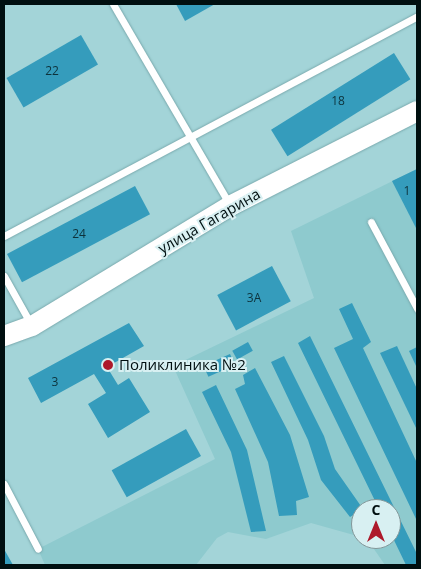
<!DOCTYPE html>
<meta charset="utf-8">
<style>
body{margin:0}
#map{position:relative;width:421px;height:569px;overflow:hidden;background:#a3d4d8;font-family:"Open Sans",sans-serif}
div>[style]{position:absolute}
.built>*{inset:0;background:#8ecace}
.building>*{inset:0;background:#359cbc;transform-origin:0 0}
.roads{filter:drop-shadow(0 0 1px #79a9ad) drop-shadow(0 0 1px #79a9ad)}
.lane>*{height:7px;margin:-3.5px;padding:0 3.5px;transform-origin:3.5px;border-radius:3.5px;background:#fff}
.secondary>*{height:20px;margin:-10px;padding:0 10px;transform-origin:10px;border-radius:10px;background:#fff}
.dots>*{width:14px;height:14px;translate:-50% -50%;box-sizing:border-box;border:2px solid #d8f0f2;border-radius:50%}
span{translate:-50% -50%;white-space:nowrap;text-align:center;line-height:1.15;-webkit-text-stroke:4px #d8f0f2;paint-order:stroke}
.number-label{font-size:12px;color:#0d323b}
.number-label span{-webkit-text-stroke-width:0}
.street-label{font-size:15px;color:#000f10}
.poi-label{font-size:15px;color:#000f10}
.left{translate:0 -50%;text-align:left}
.frame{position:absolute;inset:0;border:5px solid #000f10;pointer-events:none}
.north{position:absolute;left:351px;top:499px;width:50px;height:50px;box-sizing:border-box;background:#d8f0f2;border:1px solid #829698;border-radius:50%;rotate:0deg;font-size:14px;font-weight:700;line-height:20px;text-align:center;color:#000f10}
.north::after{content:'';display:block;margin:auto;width:18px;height:22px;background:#ad192b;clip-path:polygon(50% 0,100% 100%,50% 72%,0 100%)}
</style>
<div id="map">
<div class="built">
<i style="clip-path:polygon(417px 169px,417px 565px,385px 565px,367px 539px,391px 539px,391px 509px,361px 509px,361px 537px,311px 523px,266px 539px,228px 532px,217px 538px,196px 565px,45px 565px,38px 549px,215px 459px,173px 366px,314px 298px,291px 231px)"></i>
</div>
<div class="building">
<i style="clip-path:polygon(176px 4px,215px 4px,185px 21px)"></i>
<i style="left:81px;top:35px;width:34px;height:86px;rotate:60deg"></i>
<i style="left:394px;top:53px;width:31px;height:145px;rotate:58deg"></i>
<i style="clip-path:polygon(417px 169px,417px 230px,392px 181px)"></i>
<i style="left:135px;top:186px;width:32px;height:145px;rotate:62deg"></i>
<i style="left:272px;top:266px;width:40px;height:62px;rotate:62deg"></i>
<i style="clip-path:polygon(352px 303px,371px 342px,363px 348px,417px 463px,417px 521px,334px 348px,353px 339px,339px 309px)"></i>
<i style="clip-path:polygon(129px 323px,144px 346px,107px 367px,118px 385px,129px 378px,150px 412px,108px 438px,88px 404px,106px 393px,94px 374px,41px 403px,28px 378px)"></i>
<i style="clip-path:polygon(310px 336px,417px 554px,417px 565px,406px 565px,391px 534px,391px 509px,379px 509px,298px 343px)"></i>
<i style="left:248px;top:342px;width:10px;height:18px;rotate:61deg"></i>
<i style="clip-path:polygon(397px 346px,417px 389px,417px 430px,380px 353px)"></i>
<i style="clip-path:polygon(417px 347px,417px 368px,409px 351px)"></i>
<i style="left:230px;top:354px;width:12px;height:29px;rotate:66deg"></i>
<i style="clip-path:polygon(284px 356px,324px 436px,335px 469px,363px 509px,350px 517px,321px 480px,308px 440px,271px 362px)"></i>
<i style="clip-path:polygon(255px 368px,290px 435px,309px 497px,296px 501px,297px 515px,279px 516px,268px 462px,235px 389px,245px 384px,243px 375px)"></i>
<i style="clip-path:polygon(216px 385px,247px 450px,266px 531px,251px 532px,231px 452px,202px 392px)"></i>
<i style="left:186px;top:429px;width:31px;height:85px;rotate:61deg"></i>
<i style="clip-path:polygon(4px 549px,13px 565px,4px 565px)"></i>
</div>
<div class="roads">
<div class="lane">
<i style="left:113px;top:4px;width:233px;rotate:59.8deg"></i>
<i style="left:371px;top:222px;width:98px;rotate:61.9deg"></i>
<i style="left:4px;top:236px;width:468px;rotate:-28deg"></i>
<i style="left:4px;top:276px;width:57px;rotate:60.8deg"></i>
<i style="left:4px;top:484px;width:73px;rotate:62.4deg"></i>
</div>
<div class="secondary">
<i style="left:4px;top:336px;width:30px;rotate:-20deg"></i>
<i style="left:32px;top:326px;width:232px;rotate:-31.2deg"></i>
<i style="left:230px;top:206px;width:210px;rotate:-26.9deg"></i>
</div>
</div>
<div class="dots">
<i style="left:108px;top:365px;background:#ad192b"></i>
</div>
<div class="number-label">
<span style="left:52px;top:71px">22</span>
<span style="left:338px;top:101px">18</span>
<span style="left:407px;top:191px">1</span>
<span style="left:79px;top:234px">24</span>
<span style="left:254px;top:298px">3А</span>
<span style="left:55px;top:382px">3</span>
</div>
<div class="street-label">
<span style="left:209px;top:221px;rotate:-30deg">улица Гагарина</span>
</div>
<div class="poi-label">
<span class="left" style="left:119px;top:365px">Поликлиника №2</span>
</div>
<div class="frame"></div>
<div class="north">С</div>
</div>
